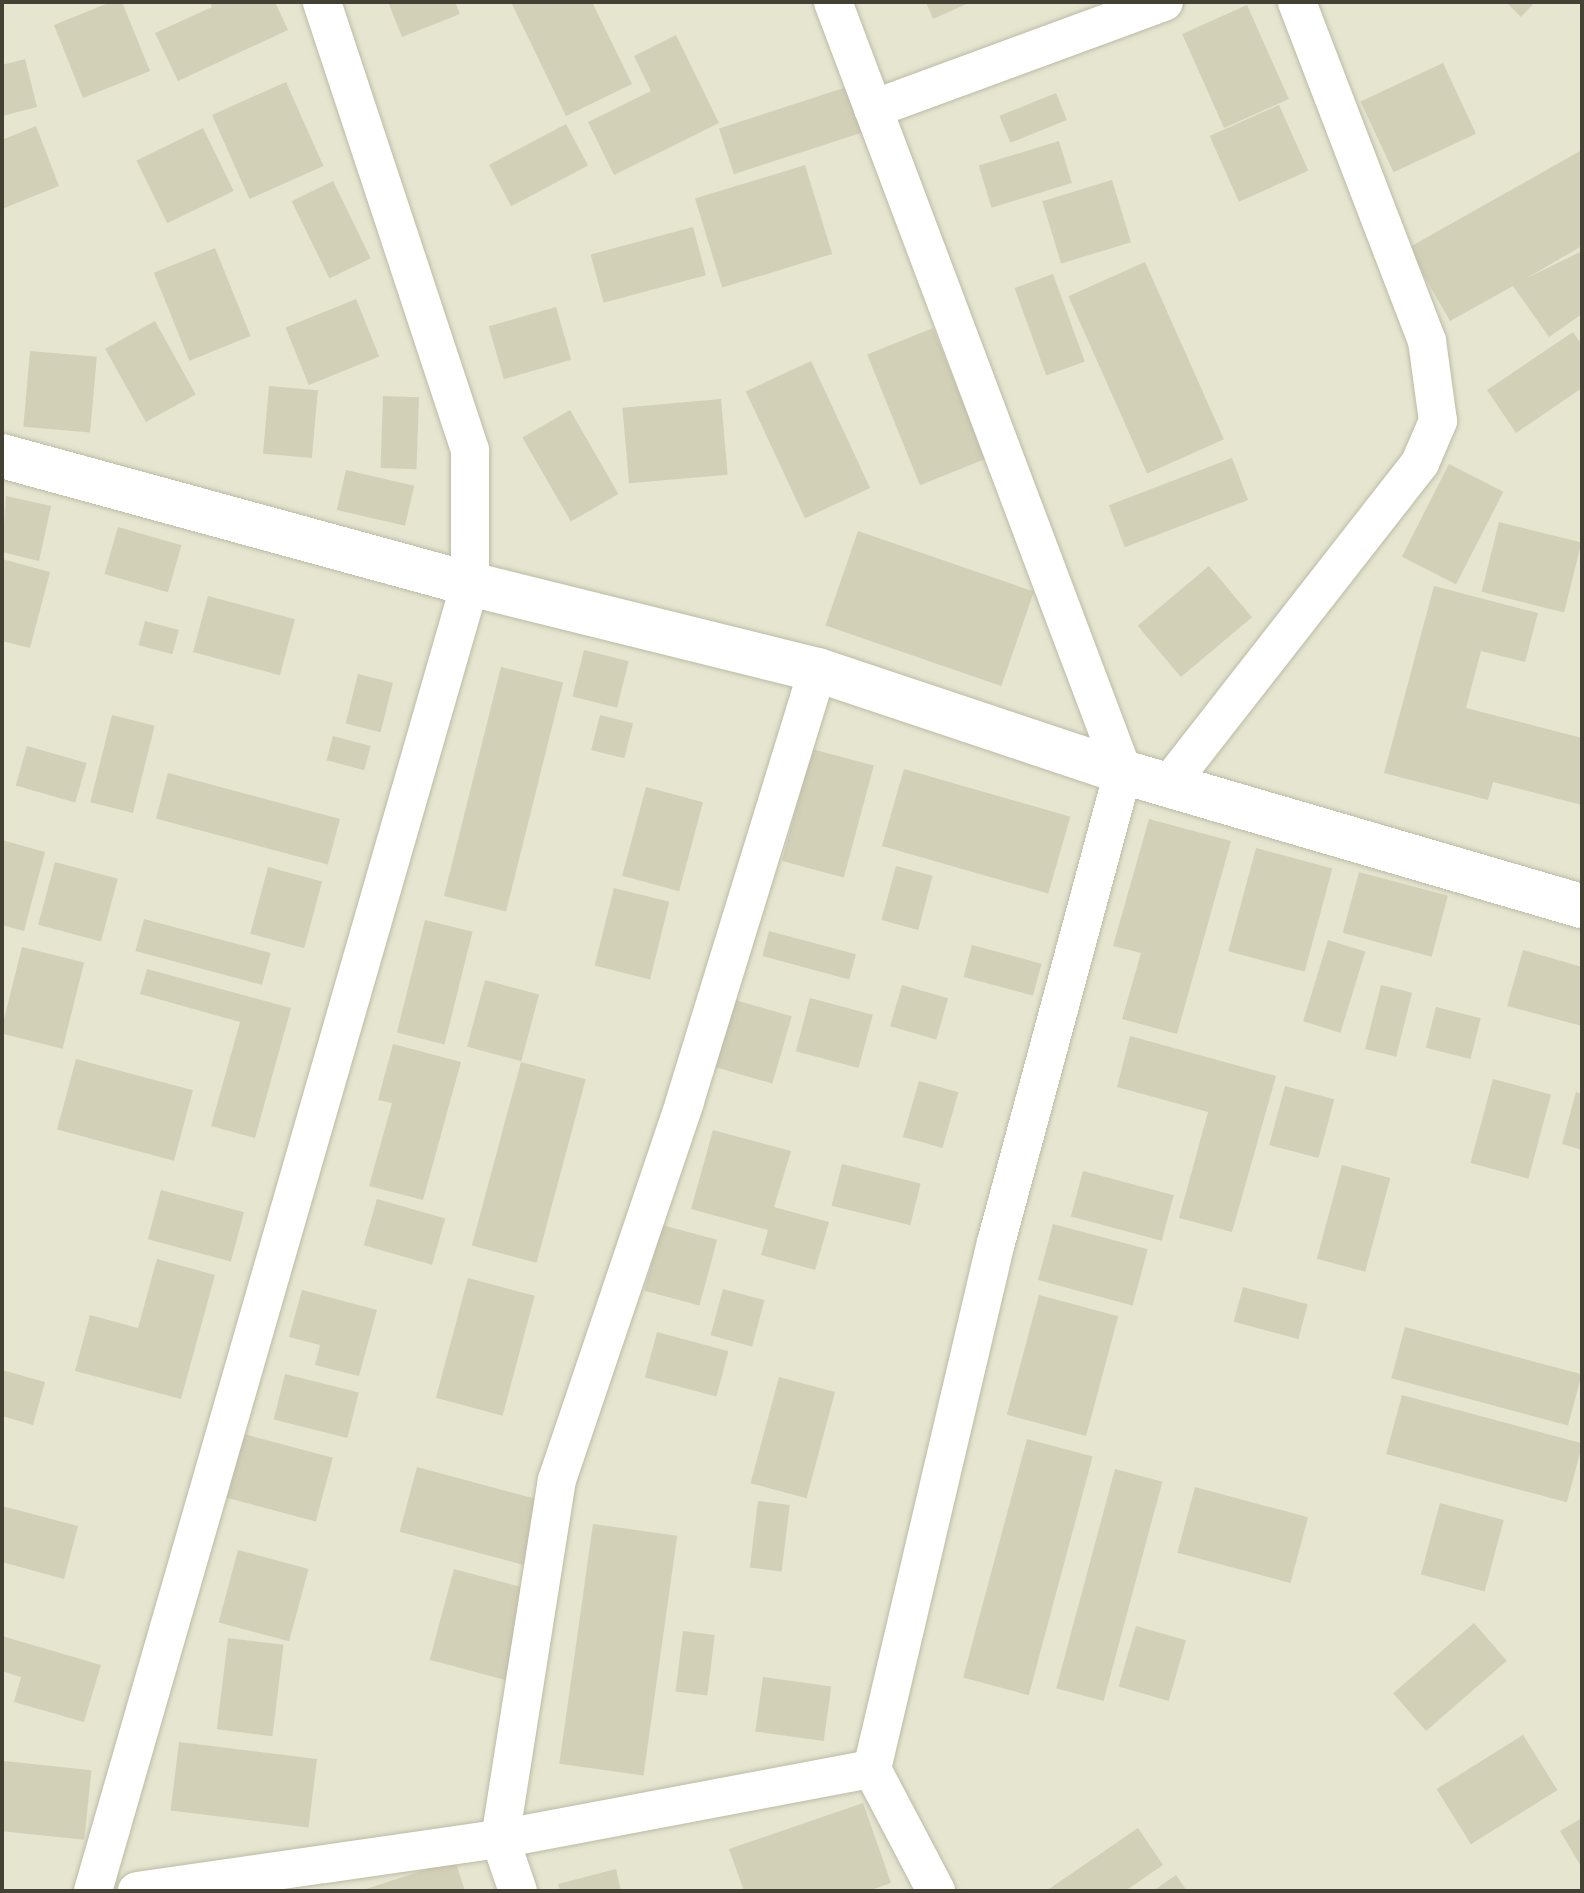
<!DOCTYPE html>
<style>
body{margin:0}
#map{position:relative;width:1584px;height:1893px;overflow:hidden;background:#f1f1e2;font-family:"Public Sans",sans-serif}
div>[style]{position:absolute}
.residential>*{inset:0;background:#e5e5d0;transform-origin:0 0}
.building>*{inset:0;background:#d3d0b8;transform-origin:0 0}
.roads{filter:drop-shadow(0 0 2px #bcbba5) drop-shadow(0 0 2px #bcbba5)}
.minor>*{height:38px;margin:-19px;padding:0 19px;transform-origin:19px;border-radius:19px;background:#fff}
.tertiary>*{height:44px;margin:-22px;padding:0 22px;transform-origin:22px;border-radius:22px;background:#fff}
span{translate:-50% -50%;white-space:nowrap;text-align:center;line-height:1.15;-webkit-text-stroke:8px #fff;paint-order:stroke}
.frame{position:absolute;inset:0;border:4px solid #434133;pointer-events:none}
</style>
<div id="map">
<div class="residential">
<i style="left:2px;top:2px;width:1580px;height:1889px"></i>
</div>
<div class="building">
<i style="clip-path:polygon(111px 2px,122px 2px,150px 71px,83px 98px,54px 25px)"></i>
<i style="clip-path:polygon(209px 2px,275px 2px,288px 30px,178px 81px,155px 33px,212px 7px)"></i>
<i style="clip-path:polygon(388px 2px,455px 2px,460px 14px,402px 37px)"></i>
<i style="clip-path:polygon(511px 2px,592px 2px,632px 84px,566px 116px)"></i>
<i style="clip-path:polygon(926px 2px,971px 2px,933px 19px)"></i>
<i style="clip-path:polygon(1506px 2px,1535px 2px,1521px 17px)"></i>
<i style="left:1247px;top:5px;width:103px;height:71px;rotate:66deg"></i>
<i style="clip-path:polygon(676px 35px,719px 123px,614px 175px,588px 122px,651px 91px,634px 56px)"></i>
<i style="clip-path:polygon(25px 59px,37px 107px,2px 116px,2px 65px)"></i>
<i style="left:1443px;top:63px;width:78px;height:91px;rotate:65deg"></i>
<i style="left:286px;top:82px;width:92px;height:81px;rotate:66deg"></i>
<i style="left:856px;top:84px;width:48px;height:144px;rotate:72deg"></i>
<i style="left:1056px;top:93px;width:29px;height:61px;rotate:68deg"></i>
<i style="left:1279px;top:105px;width:72px;height:76px;rotate:66deg"></i>
<i style="left:566px;top:124px;width:47px;height:87px;rotate:62deg"></i>
<i style="clip-path:polygon(36px 126px,59px 186px,2px 209px,2px 140px)"></i>
<i style="left:203px;top:128px;width:70px;height:74px;rotate:64deg"></i>
<i style="left:1059px;top:141px;width:44px;height:84px;rotate:73deg"></i>
<i style="clip-path:polygon(1582px 150px,1582px 246px,1525px 279px,1582px 251px,1582px 314px,1549px 337px,1513px 286px,1450px 321px,1408px 248px)"></i>
<i style="left:805px;top:165px;width:93px;height:115px;rotate:73deg"></i>
<i style="left:1112px;top:180px;width:65px;height:73px;rotate:73deg"></i>
<i style="left:333px;top:181px;width:86px;height:46px;rotate:64deg"></i>
<i style="left:693px;top:227px;width:50px;height:106px;rotate:75deg"></i>
<i style="left:215px;top:248px;width:95px;height:66px;rotate:68deg"></i>
<i style="left:1145px;top:262px;width:194px;height:84px;rotate:66deg"></i>
<i style="left:1053px;top:274px;width:93px;height:41px;rotate:70deg"></i>
<i style="left:356px;top:299px;width:62px;height:76px;rotate:68deg"></i>
<i style="left:556px;top:307px;width:55px;height:70px;rotate:74deg"></i>
<i style="left:155px;top:321px;width:84px;height:57px;rotate:61deg"></i>
<i style="left:933px;top:328px;width:141px;height:71px;rotate:68deg"></i>
<i style="clip-path:polygon(1573px 332px,1582px 345px,1582px 388px,1516px 433px,1487px 390px)"></i>
<i style="left:30px;top:351px;width:67px;height:76px;rotate:5deg"></i>
<i style="left:811px;top:361px;width:140px;height:72px;rotate:65deg"></i>
<i style="left:269px;top:386px;width:49px;height:68px;rotate:5deg"></i>
<i style="left:383px;top:396px;width:36px;height:72px;rotate:2deg"></i>
<i style="left:721px;top:399px;width:76px;height:99px;rotate:85deg"></i>
<i style="left:570px;top:410px;width:97px;height:55px;rotate:60deg"></i>
<i style="left:1232px;top:458px;width:45px;height:132px;rotate:69deg"></i>
<i style="left:1449px;top:464px;width:61px;height:104px;rotate:27deg"></i>
<i style="left:346px;top:470px;width:70px;height:41px;rotate:13deg"></i>
<i style="clip-path:polygon(6px 496px,51px 506px,39px 561px,2px 552px)"></i>
<i style="left:1499px;top:522px;width:85px;height:72px;rotate:14deg"></i>
<i style="left:118px;top:527px;width:66px;height:49px;rotate:16deg"></i>
<i style="left:858px;top:531px;width:186px;height:100px;rotate:19deg"></i>
<i style="clip-path:polygon(2px 559px,50px 572px,30px 648px,2px 641px)"></i>
<i style="left:1209px;top:566px;width:67px;height:93px;rotate:50deg"></i>
<i style="clip-path:polygon(1434px 586px,1538px 613px,1525px 662px,1481px 651px,1466px 708px,1582px 738px,1582px 805px,1493px 782px,1488px 800px,1384px 773px)"></i>
<i style="left:208px;top:596px;width:90px;height:58px;rotate:15deg"></i>
<i style="left:145px;top:621px;width:35px;height:25px;rotate:15deg"></i>
<i style="left:584px;top:650px;width:46px;height:48px;rotate:14deg"></i>
<i style="left:501px;top:667px;width:64px;height:236px;rotate:14deg"></i>
<i style="left:358px;top:674px;width:36px;height:51px;rotate:14deg"></i>
<i style="left:112px;top:715px;width:44px;height:90px;rotate:14deg"></i>
<i style="left:600px;top:715px;width:34px;height:36px;rotate:14deg"></i>
<i style="left:333px;top:736px;width:39px;height:25px;rotate:15deg"></i>
<i style="left:27px;top:746px;width:62px;height:41px;rotate:16deg"></i>
<i style="left:812px;top:749px;width:64px;height:116px;rotate:15deg"></i>
<i style="left:904px;top:769px;width:173px;height:80px;rotate:16deg"></i>
<i style="left:168px;top:773px;width:178px;height:47px;rotate:15deg"></i>
<i style="left:646px;top:787px;width:59px;height:92px;rotate:15deg"></i>
<i style="clip-path:polygon(1149px 819px,1231px 841px,1177px 1034px,1122px 1019px,1141px 953px,1113px 946px)"></i>
<i style="clip-path:polygon(2px 840px,45px 852px,24px 931px,2px 925px)"></i>
<i style="left:1256px;top:848px;width:79px;height:107px;rotate:15deg"></i>
<i style="left:55px;top:862px;width:65px;height:65px;rotate:15deg"></i>
<i style="left:896px;top:866px;width:38px;height:56px;rotate:15deg"></i>
<i style="left:268px;top:867px;width:56px;height:69px;rotate:15deg"></i>
<i style="left:1359px;top:872px;width:92px;height:63px;rotate:15deg"></i>
<i style="left:614px;top:888px;width:57px;height:80px;rotate:14deg"></i>
<i style="left:144px;top:919px;width:131px;height:33px;rotate:15deg"></i>
<i style="left:425px;top:920px;width:49px;height:116px;rotate:14deg"></i>
<i style="left:769px;top:931px;width:90px;height:26px;rotate:15deg"></i>
<i style="left:1328px;top:940px;width:39px;height:85px;rotate:17deg"></i>
<i style="left:972px;top:945px;width:72px;height:33px;rotate:15deg"></i>
<i style="left:22px;top:947px;width:64px;height:89px;rotate:14deg"></i>
<i style="clip-path:polygon(1523px 950px,1582px 967px,1582px 1026px,1507px 1006px)"></i>
<i style="clip-path:polygon(147px 969px,291px 1008px,255px 1138px,211px 1126px,240px 1022px,140px 994px)"></i>
<i style="left:485px;top:980px;width:56px;height:69px;rotate:15deg"></i>
<i style="left:902px;top:985px;width:48px;height:43px;rotate:16deg"></i>
<i style="left:1381px;top:985px;width:32px;height:66px;rotate:14deg"></i>
<i style="left:810px;top:998px;width:65px;height:55px;rotate:15deg"></i>
<i style="left:735px;top:1000px;width:59px;height:70px;rotate:16deg"></i>
<i style="left:1436px;top:1007px;width:46px;height:42px;rotate:14deg"></i>
<i style="clip-path:polygon(1130px 1036px,1276px 1076px,1232px 1232px,1179px 1218px,1208px 1112px,1117px 1087px)"></i>
<i style="clip-path:polygon(393px 1044px,461px 1062px,423px 1200px,369px 1186px,392px 1103px,378px 1100px)"></i>
<i style="left:76px;top:1059px;width:121px;height:73px;rotate:15deg"></i>
<i style="left:521px;top:1062px;width:67px;height:190px;rotate:15deg"></i>
<i style="left:1493px;top:1079px;width:60px;height:87px;rotate:15deg"></i>
<i style="left:919px;top:1081px;width:41px;height:58px;rotate:16deg"></i>
<i style="left:1285px;top:1086px;width:51px;height:61px;rotate:15deg"></i>
<i style="clip-path:polygon(1576px 1092px,1582px 1094px,1582px 1150px,1562px 1144px)"></i>
<i style="clip-path:polygon(713px 1130px,791px 1151px,774px 1207px,829px 1222px,815px 1270px,761px 1255px,768px 1230px,691px 1209px)"></i>
<i style="left:842px;top:1164px;width:81px;height:43px;rotate:14deg"></i>
<i style="left:1342px;top:1165px;width:50px;height:97px;rotate:15deg"></i>
<i style="left:1083px;top:1171px;width:94px;height:47px;rotate:15deg"></i>
<i style="left:161px;top:1190px;width:86px;height:51px;rotate:15deg"></i>
<i style="left:377px;top:1199px;width:71px;height:48px;rotate:16deg"></i>
<i style="left:1053px;top:1224px;width:98px;height:58px;rotate:15deg"></i>
<i style="left:662px;top:1225px;width:57px;height:68px;rotate:15deg"></i>
<i style="clip-path:polygon(157px 1259px,215px 1275px,181px 1399px,75px 1371px,90px 1315px,138px 1328px)"></i>
<i style="left:468px;top:1278px;width:69px;height:124px;rotate:15deg"></i>
<i style="left:1243px;top:1287px;width:67px;height:36px;rotate:15deg"></i>
<i style="left:723px;top:1289px;width:43px;height:48px;rotate:15deg"></i>
<i style="clip-path:polygon(302px 1290px,377px 1310px,359px 1376px,315px 1365px,320px 1345px,289px 1337px)"></i>
<i style="left:1039px;top:1295px;width:82px;height:124px;rotate:15deg"></i>
<i style="left:1405px;top:1327px;width:183px;height:53px;rotate:15deg"></i>
<i style="left:657px;top:1332px;width:74px;height:47px;rotate:15deg"></i>
<i style="clip-path:polygon(2px 1370px,45px 1382px,33px 1425px,2px 1416px)"></i>
<i style="left:285px;top:1374px;width:76px;height:47px;rotate:14deg"></i>
<i style="left:779px;top:1377px;width:58px;height:110px;rotate:15deg"></i>
<i style="left:1402px;top:1395px;width:187px;height:61px;rotate:15deg"></i>
<i style="left:244px;top:1434px;width:92px;height:66px;rotate:15deg"></i>
<i style="left:1027px;top:1439px;width:68px;height:247px;rotate:15deg"></i>
<i style="left:417px;top:1467px;width:135px;height:67px;rotate:15deg"></i>
<i style="left:1115px;top:1469px;width:49px;height:227px;rotate:15deg"></i>
<i style="left:1195px;top:1487px;width:117px;height:68px;rotate:15deg"></i>
<i style="left:758px;top:1501px;width:32px;height:67px;rotate:7deg"></i>
<i style="left:1440px;top:1503px;width:66px;height:74px;rotate:15deg"></i>
<i style="clip-path:polygon(2px 1506px,78px 1526px,64px 1579px,2px 1562px)"></i>
<i style="left:593px;top:1524px;width:85px;height:242px;rotate:8deg"></i>
<i style="left:238px;top:1550px;width:73px;height:75px;rotate:15deg"></i>
<i style="left:454px;top:1569px;width:83px;height:94px;rotate:15deg"></i>
<i style="left:1474px;top:1623px;width:50px;height:107px;rotate:49deg"></i>
<i style="left:1136px;top:1626px;width:52px;height:63px;rotate:16deg"></i>
<i style="left:683px;top:1631px;width:32px;height:61px;rotate:7deg"></i>
<i style="clip-path:polygon(2px 1636px,101px 1665px,84px 1722px,14px 1702px,21px 1677px,2px 1671px)"></i>
<i style="left:228px;top:1638px;width:56px;height:92px;rotate:7deg"></i>
<i style="left:763px;top:1677px;width:69px;height:55px;rotate:8deg"></i>
<i style="left:1523px;top:1735px;width:65px;height:102px;rotate:58deg"></i>
<i style="left:179px;top:1742px;width:139px;height:69px;rotate:7deg"></i>
<i style="left:4px;top:1761px;width:88px;height:70px;rotate:6deg"></i>
<i style="clip-path:polygon(863px 1803px,891px 1883px,868px 1891px,744px 1891px,729px 1849px)"></i>
<i style="clip-path:polygon(1582px 1818px,1582px 1868px,1560px 1831px)"></i>
<i style="clip-path:polygon(1138px 1828px,1163px 1865px,1125px 1891px,1046px 1891px)"></i>
<i style="clip-path:polygon(455px 1860px,465px 1891px,363px 1891px,363px 1890px)"></i>
<i style="clip-path:polygon(616px 1869px,621px 1891px,560px 1891px,558px 1884px)"></i>
<i style="clip-path:polygon(1176px 1875px,1187px 1891px,1153px 1891px)"></i>
</div>
<div class="roads">
<div class="minor">
<i style="left:833px;top:2px;width:823px;rotate:69.36deg"></i>
<i style="left:1123px;top:772px;width:487px;rotate:105.1deg"></i>
<i style="left:996px;top:1242px;width:541px;rotate:103.24deg"></i>
<i style="left:872px;top:1769px;width:138px;rotate:62.3deg"></i>
<i style="left:873px;top:109px;width:310px;rotate:-20.2deg"></i>
<i style="left:1170px;top:783px;width:406px;rotate:-52deg"></i>
<i style="left:1420px;top:463px;width:46px;rotate:-66.8deg"></i>
<i style="left:1438px;top:421px;width:81px;rotate:-97.8deg"></i>
<i style="left:1427px;top:341px;width:363px;rotate:-111deg"></i>
<i style="left:93px;top:1891px;width:1360px;rotate:-73.91deg"></i>
<i style="left:470px;top:584px;width:134px;rotate:-90deg"></i>
<i style="left:470px;top:450px;width:472px;rotate:-108.3deg"></i>
<i style="left:137px;top:1891px;width:367px;rotate:-8.2deg"></i>
<i style="left:500px;top:1839px;width:379px;rotate:-10.7deg"></i>
<i style="left:518px;top:1891px;width:55px;rotate:-109.1deg"></i>
<i style="left:500px;top:1839px;width:363px;rotate:-81deg"></i>
<i style="left:557px;top:1480px;width:400px;rotate:-71.3deg"></i>
<i style="left:685px;top:1101px;width:451px;rotate:-72.9deg"></i>
</div>
<div class="tertiary">
<i style="left:2px;top:456px;width:485px;rotate:15.3deg"></i>
<i style="left:470px;top:584px;width:358px;rotate:13.9deg"></i>
<i style="left:818px;top:670px;width:322px;rotate:18.5deg"></i>
<i style="left:1123px;top:772px;width:478px;rotate:16.3deg"></i>
</div>
</div>
<div class="frame"></div>
</div>
